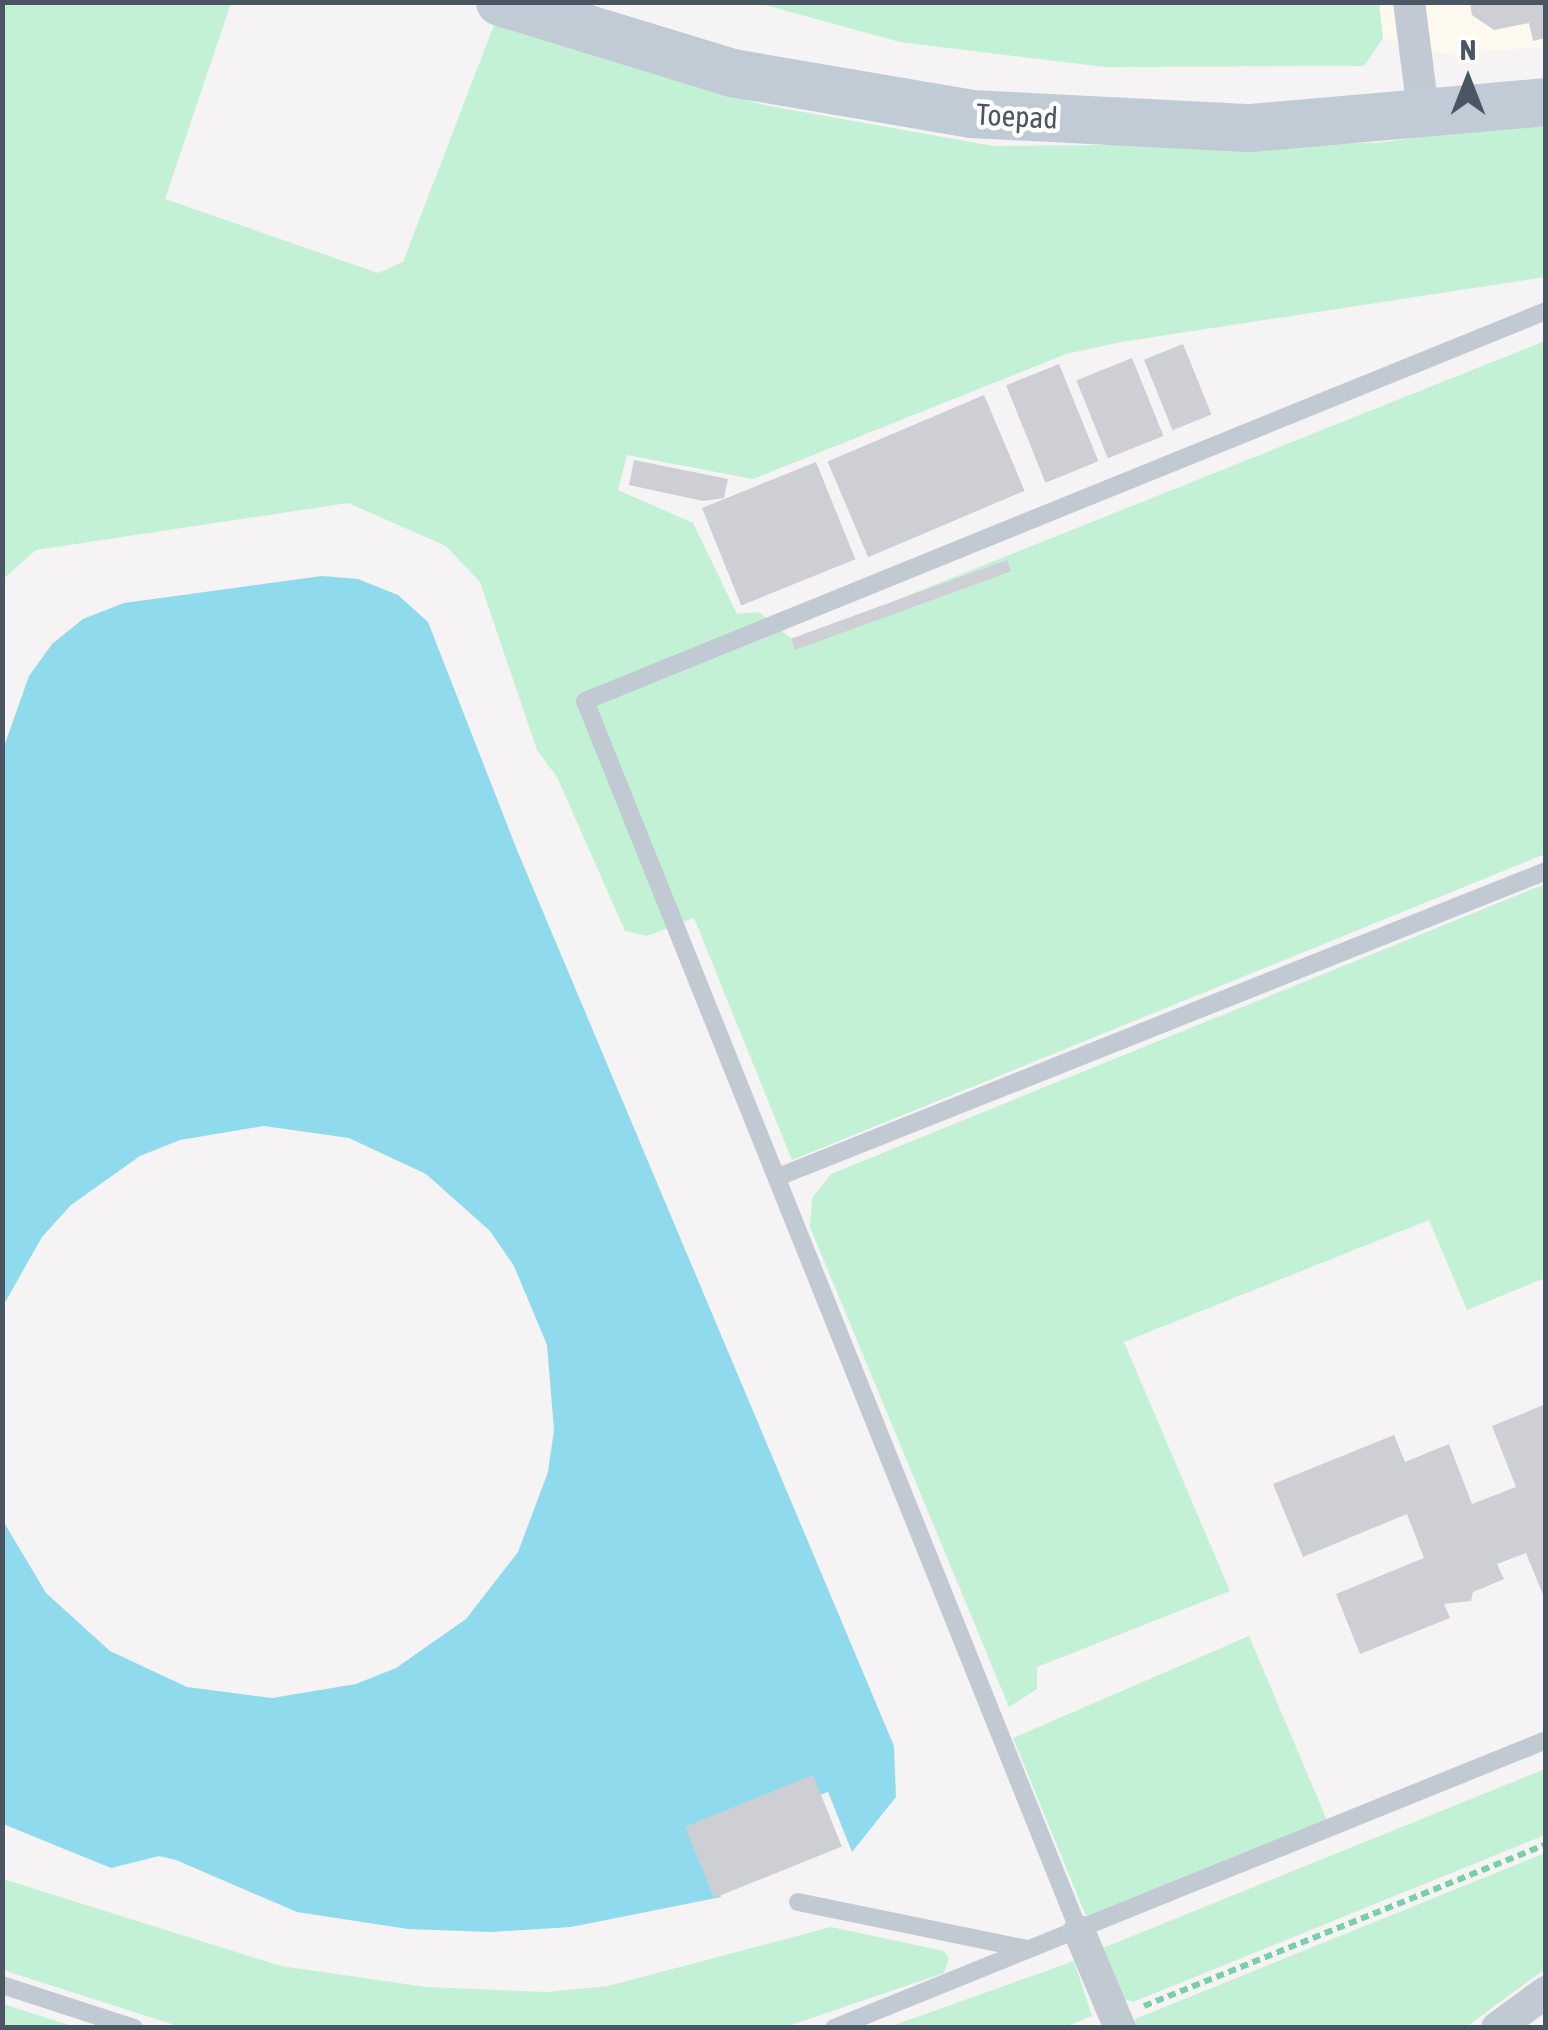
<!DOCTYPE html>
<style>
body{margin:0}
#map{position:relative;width:1548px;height:2030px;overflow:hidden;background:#f5f3f3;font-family:"Asap Condensed",sans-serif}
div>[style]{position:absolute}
.commercial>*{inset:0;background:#fdf9ef}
.green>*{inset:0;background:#c3f1d5}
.water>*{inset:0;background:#90daee}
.building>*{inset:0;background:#cdcfd5;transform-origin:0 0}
.path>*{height:6px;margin-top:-3px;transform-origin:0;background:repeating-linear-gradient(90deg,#7ad0a6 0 8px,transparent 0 13px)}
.lane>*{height:18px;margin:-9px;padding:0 9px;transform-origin:9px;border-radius:9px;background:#c1cad2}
.street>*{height:32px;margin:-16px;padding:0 16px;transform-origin:16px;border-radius:16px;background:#c1cad2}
.secondary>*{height:48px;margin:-24px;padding:0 24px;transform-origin:24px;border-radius:24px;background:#c1cbd6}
span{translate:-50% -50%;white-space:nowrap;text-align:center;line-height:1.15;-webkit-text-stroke:9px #fff;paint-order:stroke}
.street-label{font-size:30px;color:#4a5661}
.frame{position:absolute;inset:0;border:5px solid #4a5661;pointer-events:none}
.north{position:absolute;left:1418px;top:30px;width:100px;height:100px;-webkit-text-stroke:8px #fff;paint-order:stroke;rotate:0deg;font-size:28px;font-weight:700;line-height:40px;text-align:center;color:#4a5661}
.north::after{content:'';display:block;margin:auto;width:35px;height:45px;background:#4a5661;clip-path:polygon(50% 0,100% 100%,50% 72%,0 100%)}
</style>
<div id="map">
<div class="commercial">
<i style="clip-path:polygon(1379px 3px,1545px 3px,1545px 47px,1443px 54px,1383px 38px)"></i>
</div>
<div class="green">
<i style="clip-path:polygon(3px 3px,231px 3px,165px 199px,378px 273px,403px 262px,494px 25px,764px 105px,993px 146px,1377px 143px,1545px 120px,1545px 277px,1121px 342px,1066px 354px,753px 479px,627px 455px,618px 490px,693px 523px,737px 614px,759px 612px,794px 641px,1545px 341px,1545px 854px,792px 1160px,694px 918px,647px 936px,625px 931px,557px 777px,537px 750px,480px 582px,446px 546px,348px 503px,36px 550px,3px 579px)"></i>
<i style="clip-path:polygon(757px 3px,1379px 3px,1383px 38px,1364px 66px,1105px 67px,900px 42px)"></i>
<i style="clip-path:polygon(1545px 884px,1545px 1278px,1467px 1310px,1429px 1220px,1124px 1342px,1230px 1591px,1037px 1667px,1037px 1689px,1009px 1707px,810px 1227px,812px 1198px,831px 1174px)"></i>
<i style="clip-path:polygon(1249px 1636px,1329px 1825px,1096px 1918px,1086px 1916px,1013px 1738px)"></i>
<i style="clip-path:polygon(1545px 1769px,1545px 1835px,1133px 2002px,1125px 1999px,1103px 1948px)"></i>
<i style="clip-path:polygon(1545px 1853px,1545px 1969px,1466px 2027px,1135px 2027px,1135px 2019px)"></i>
<i style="clip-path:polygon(3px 1879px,281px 1966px,426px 1987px,547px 1992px,608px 1986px,831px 1927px,944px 1951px,949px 1958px,944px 1973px,785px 2027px,181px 2027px,3px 1970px)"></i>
<i style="clip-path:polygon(1074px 1961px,1092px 2016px,1065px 2027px,889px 2027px)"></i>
<i style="clip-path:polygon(2px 2004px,3px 2004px,75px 2027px,3px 2027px)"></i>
</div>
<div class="water">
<i style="clip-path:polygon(322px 576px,358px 579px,398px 595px,428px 622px,517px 850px,894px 1746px,896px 1797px,852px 1852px,828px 1792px,701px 1839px,721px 1897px,571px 1927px,491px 1932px,408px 1929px,297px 1912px,176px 1860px,159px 1856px,111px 1868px,3px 1824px,2px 1519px,46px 1593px,110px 1651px,187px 1687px,272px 1698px,356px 1684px,396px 1668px,466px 1619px,518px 1552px,548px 1472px,554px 1430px,547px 1345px,514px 1266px,490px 1231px,426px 1174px,349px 1138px,264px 1126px,180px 1140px,140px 1156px,71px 1205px,42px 1237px,3px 1306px,2px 752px,29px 676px,52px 644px,83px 619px,124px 603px)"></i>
</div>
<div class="building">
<i style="clip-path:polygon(1470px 2px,1546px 2px,1546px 38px,1533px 41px,1529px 23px,1494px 30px,1472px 15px)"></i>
<i style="left:1183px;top:344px;width:76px;height:42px;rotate:68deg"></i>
<i style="left:1132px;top:358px;width:84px;height:60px;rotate:68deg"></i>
<i style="left:1059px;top:364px;width:105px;height:57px;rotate:68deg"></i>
<i style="left:984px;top:395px;width:104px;height:170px;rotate:67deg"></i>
<i style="clip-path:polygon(634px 460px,728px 479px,724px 498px,703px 501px,629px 485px)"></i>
<i style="left:816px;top:462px;width:105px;height:123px;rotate:68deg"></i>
<i style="left:1007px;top:560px;width:12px;height:230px;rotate:70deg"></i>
<i style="clip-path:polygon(1546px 1404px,1546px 1602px,1526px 1553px,1497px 1564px,1504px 1579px,1473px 1592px,1471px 1601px,1444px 1604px,1450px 1618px,1360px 1654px,1336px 1594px,1424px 1558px,1407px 1514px,1303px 1557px,1273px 1484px,1394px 1435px,1405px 1462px,1449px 1444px,1472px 1504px,1516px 1487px,1492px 1426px)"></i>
<i style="left:813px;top:1775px;width:77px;height:138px;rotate:68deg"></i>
</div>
<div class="path">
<i style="left:1144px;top:2006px;width:433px;rotate:-21.9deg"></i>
</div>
<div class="lane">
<i style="left:778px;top:1177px;width:827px;rotate:-21.72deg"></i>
<i style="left:798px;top:1902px;width:234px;rotate:11.6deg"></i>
<i style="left:1079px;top:1931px;width:1325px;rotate:-111.88deg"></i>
<i style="left:585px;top:701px;width:1037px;rotate:-22.09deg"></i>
<i style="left:2px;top:1985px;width:139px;rotate:18deg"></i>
<i style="left:834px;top:2028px;width:768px;rotate:-22.02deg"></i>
</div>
<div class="street">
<i style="left:1409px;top:2px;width:116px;rotate:82.6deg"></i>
<i style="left:1079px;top:1931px;width:105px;rotate:67.1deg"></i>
<i style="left:1497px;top:2028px;width:61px;rotate:-36.3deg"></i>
</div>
<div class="secondary">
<i style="left:500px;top:2px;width:243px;rotate:17deg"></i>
<i style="left:732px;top:73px;width:242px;rotate:9.7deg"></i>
<i style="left:971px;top:114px;width:280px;rotate:2.9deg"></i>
<i style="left:1251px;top:128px;width:296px;rotate:-5deg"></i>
</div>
<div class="street-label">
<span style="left:1017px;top:116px;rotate:3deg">Toepad</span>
</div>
<div class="frame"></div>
<div class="north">N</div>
</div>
